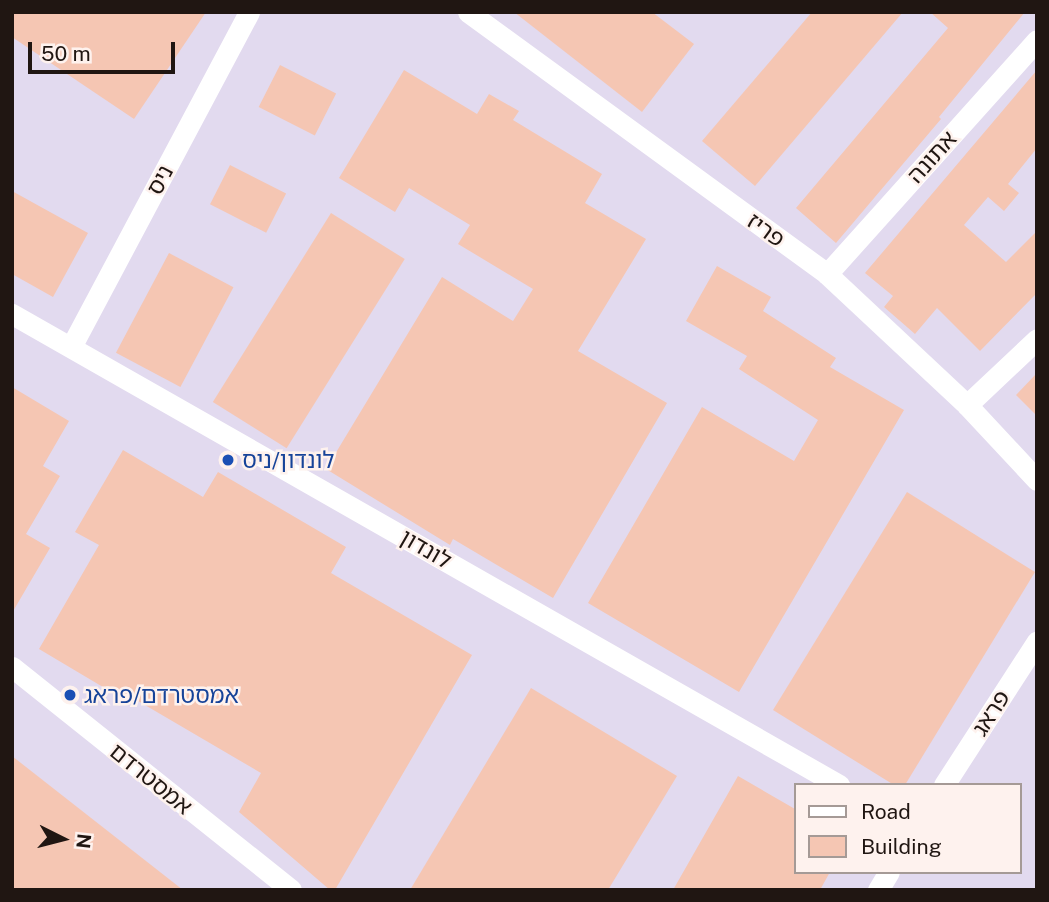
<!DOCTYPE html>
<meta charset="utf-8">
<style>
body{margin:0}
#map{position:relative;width:1049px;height:902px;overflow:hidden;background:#fee1d5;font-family:"Public Sans","Noto Sans Hebrew",sans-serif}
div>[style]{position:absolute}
.industrial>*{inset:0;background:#e2daef}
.building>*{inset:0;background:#f5c6b3;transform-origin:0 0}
.minor>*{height:21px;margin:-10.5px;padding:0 10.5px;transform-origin:10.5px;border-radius:10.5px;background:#fff}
.dots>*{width:19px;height:19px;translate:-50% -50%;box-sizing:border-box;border:4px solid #fef2ee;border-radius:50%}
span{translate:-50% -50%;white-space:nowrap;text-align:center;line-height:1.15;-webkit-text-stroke:5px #fef2ee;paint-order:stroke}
.street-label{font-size:23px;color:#201612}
.transit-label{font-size:23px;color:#164399}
.left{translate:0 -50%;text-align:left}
.frame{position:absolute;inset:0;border:14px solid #201612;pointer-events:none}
.legend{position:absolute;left:794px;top:783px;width:228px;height:91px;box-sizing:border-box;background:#fef2ee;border:2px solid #a59a96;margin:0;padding:9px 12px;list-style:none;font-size:21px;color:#201612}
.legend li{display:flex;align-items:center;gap:14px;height:35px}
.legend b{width:35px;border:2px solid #a59a96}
.north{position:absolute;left:28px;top:804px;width:70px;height:70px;-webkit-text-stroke:5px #fef2ee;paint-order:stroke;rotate:96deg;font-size:19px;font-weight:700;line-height:28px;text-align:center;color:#201612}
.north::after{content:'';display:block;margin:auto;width:24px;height:32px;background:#201612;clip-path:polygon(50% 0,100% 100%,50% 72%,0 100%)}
.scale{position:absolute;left:28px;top:42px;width:147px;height:32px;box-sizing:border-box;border:4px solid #201612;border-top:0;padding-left:9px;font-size:21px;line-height:24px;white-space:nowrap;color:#201612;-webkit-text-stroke:5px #fef2ee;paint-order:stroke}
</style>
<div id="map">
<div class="industrial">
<i style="clip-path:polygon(evenodd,12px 12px,1037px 12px,1037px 890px,12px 890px,12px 12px,795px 785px,1019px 785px,1019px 872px,795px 872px,795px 785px)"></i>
</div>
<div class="building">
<i style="clip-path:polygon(12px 12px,206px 12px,134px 119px,12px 37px)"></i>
<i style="clip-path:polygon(514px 12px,652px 12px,694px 44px,642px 112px)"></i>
<i style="clip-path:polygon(812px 12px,903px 12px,755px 186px,702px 141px)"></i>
<i style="clip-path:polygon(930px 12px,1025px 12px,939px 117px,941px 119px,836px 243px,796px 208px,948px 28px)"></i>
<i style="left:280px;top:65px;width:63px;height:47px;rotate:27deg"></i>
<i style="clip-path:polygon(404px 70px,477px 114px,489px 94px,519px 111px,513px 120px,602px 174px,585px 203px,646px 239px,578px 351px,667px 403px,553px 598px,453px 539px,450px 545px,326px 469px,442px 277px,513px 321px,533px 289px,458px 244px,470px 225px,409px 188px,395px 212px,339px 178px)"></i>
<i style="clip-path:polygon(1037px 70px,1037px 148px,1008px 184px,1019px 193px,1004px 211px,988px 197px,964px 225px,1006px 262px,1037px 231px,1037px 293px,980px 351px,937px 308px,915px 334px,884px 307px,893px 296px,865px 273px)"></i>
<i style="left:230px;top:165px;width:63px;height:44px;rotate:27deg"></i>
<i style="clip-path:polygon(12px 191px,88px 233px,53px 297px,12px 274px)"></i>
<i style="left:331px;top:213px;width:87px;height:223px;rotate:32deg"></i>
<i style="left:169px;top:253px;width:73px;height:113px;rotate:28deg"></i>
<i style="clip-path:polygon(717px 266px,771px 297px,763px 311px,836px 358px,830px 367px,904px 410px,739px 692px,588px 603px,702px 407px,794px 461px,818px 420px,739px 369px,747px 356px,686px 321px)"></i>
<i style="clip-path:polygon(1037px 373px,1037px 416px,1016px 395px)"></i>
<i style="clip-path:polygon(12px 387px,69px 421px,43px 466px,60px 476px,26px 534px,50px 548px,12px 613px)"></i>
<i style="clip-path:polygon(123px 450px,203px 497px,218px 472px,346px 547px,331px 573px,472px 655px,335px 890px,330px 890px,239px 812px,261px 773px,121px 691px,118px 696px,39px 649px,99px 545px,75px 532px)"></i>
<i style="clip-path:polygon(907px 492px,1035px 572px,905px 785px,894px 785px,773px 710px)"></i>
<i style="clip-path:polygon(531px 688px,677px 776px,608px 890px,410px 890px)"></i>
<i style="clip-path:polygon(12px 756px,183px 890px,12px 890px)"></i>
<i style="clip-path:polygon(738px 776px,795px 809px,795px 872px,830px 872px,820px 890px,673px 890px)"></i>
</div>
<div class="minor">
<i style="left:468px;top:12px;width:444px;rotate:36.1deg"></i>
<i style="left:827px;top:274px;width:192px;rotate:43.1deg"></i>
<i style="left:967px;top:405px;width:103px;rotate:47deg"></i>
<i style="left:827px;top:274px;width:314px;rotate:-48.1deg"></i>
<i style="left:12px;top:314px;width:952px;rotate:29.66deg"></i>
<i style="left:71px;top:347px;width:379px;rotate:-62deg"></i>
<i style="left:967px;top:405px;width:96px;rotate:-43.3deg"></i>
<i style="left:12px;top:667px;width:357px;rotate:38.6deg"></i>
<i style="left:944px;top:785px;width:171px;rotate:-57.1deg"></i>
<i style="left:878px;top:890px;width:21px;rotate:-59deg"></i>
</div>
<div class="dots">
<i style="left:228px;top:460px;background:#1a4fb4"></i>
<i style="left:70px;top:695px;background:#1a4fb4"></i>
</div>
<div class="street-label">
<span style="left:932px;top:157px;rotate:-48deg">אתונה</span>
<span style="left:160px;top:180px;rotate:-62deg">ניס</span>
<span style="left:766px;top:230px;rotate:36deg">פריז</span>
<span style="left:426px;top:549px;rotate:30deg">לונדון</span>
<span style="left:991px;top:713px;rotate:-57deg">פראג</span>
<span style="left:151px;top:779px;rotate:39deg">אמסטרדם</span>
</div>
<div class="transit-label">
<span class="left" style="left:242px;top:460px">לונדון/ניס</span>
<span class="left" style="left:84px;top:695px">אמסטרדם/פראג</span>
</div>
<div class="frame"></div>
<ul class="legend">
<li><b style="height:9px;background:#fff"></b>Road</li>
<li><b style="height:19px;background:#f5c6b3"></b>Building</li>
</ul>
<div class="north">N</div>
<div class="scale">50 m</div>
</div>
